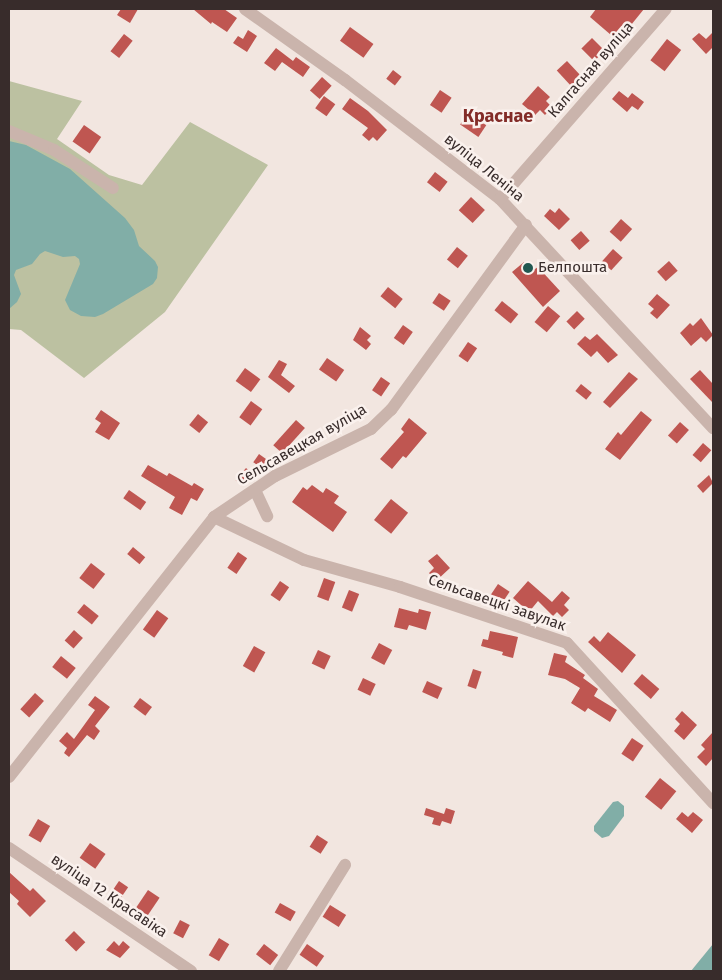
<!DOCTYPE html>
<meta charset="utf-8">
<style>
body{margin:0}
#map{position:relative;width:722px;height:980px;overflow:hidden;background:#f2e6e0;font-family:"Fira Sans",sans-serif}
div>[style]{position:absolute}
.green>*{inset:0;background:#bcc1a1}
.water>*{inset:0;background:#81aea7}
.building>*{inset:0;background:#bf5651;transform-origin:0 0}
.minor>*{height:12px;margin:-6px;padding:0 6px;transform-origin:6px;border-radius:6px;background:#cab4ac}
.dots>*{width:14px;height:14px;translate:-50% -50%;box-sizing:border-box;border:2px solid #faf1ed;border-radius:50%}
span{translate:-50% -50%;white-space:nowrap;text-align:center;line-height:1.15;-webkit-text-stroke:5px #faf1ed;paint-order:stroke}
.street-label{font-size:15px;color:#382c2b}
.poi-label{font-size:15px;color:#382c2b}
.left{translate:0 -50%;text-align:left}
.quarter-label{font-size:18px;color:#832c28;font-weight:700}
.frame{position:absolute;inset:0;border:10px solid #382c2b;pointer-events:none}
</style>
<div id="map">
<div class="green">
<i style="clip-path:polygon(9px 81px,82px 101px,57px 139px,109px 175px,142px 185px,190px 122px,268px 165px,165px 312px,84px 378px,21px 330px,9px 329px)"></i>
</div>
<div class="water">
<i style="clip-path:polygon(9px 141px,26px 145px,70px 169px,125px 218px,134px 230px,139px 246px,155px 261px,158px 267px,157px 278px,153px 284px,103px 314px,95px 317px,81px 316px,70px 310px,65px 300px,80px 264px,79px 259px,75px 256px,63px 257px,45px 251px,40px 254px,32px 264px,16px 270px,14px 275px,21px 294px,17px 302px,9px 309px)"></i>
<i style="clip-path:polygon(618px 801px,624px 806px,624px 816px,609px 836px,602px 838px,594px 831px,594px 826px,613px 802px)"></i>
<i style="clip-path:polygon(713px 944px,713px 971px,691px 971px)"></i>
</div>
<div class="building">
<i style="clip-path:polygon(121px 9px,138px 9px,130px 23px,117px 15px)"></i>
<i style="clip-path:polygon(193px 9px,224px 9px,237px 18px,227px 32px,212px 22px,211px 24px)"></i>
<i style="clip-path:polygon(596px 9px,644px 9px,618px 41px,590px 17px)"></i>
<i style="left:350px;top:27px;width:29px;height:17px;rotate:36deg"></i>
<i style="clip-path:polygon(248px 30px,257px 36px,247px 52px,233px 43px,238px 36px,243px 39px)"></i>
<i style="clip-path:polygon(713px 32px,713px 47px,706px 54px,692px 39px,699px 33px,706px 39px)"></i>
<i style="left:124px;top:34px;width:11px;height:22px;rotate:38deg"></i>
<i style="left:592px;top:38px;width:18px;height:15px;rotate:45deg"></i>
<i style="left:667px;top:39px;width:18px;height:27px;rotate:38deg"></i>
<i style="clip-path:polygon(276px 48px,293px 61px,296px 57px,310px 67px,303px 77px,282px 62px,275px 71px,264px 63px)"></i>
<i style="left:567px;top:61px;width:21px;height:14px;rotate:47deg"></i>
<i style="left:393px;top:70px;width:11px;height:11px;rotate:38deg"></i>
<i style="left:322px;top:77px;width:13px;height:18px;rotate:42deg"></i>
<i style="clip-path:polygon(538px 86px,550px 97px,546px 101px,552px 107px,545px 115px,540px 110px,535px 115px,522px 104px)"></i>
<i style="left:440px;top:90px;width:14px;height:18px;rotate:34deg"></i>
<i style="clip-path:polygon(619px 91px,628px 98px,632px 93px,644px 102px,638px 110px,632px 106px,627px 112px,612px 99px)"></i>
<i style="left:324px;top:96px;width:14px;height:15px;rotate:36deg"></i>
<i style="clip-path:polygon(350px 98px,368px 111px,387px 130px,377px 141px,373px 137px,369px 141px,362px 135px,368px 128px,342px 109px)"></i>
<i style="left:468px;top:113px;width:22px;height:14px;rotate:34deg"></i>
<i style="left:84px;top:125px;width:21px;height:20px;rotate:35deg"></i>
<i style="left:435px;top:172px;width:16px;height:13px;rotate:38deg"></i>
<i style="left:471px;top:197px;width:19px;height:18px;rotate:43deg"></i>
<i style="clip-path:polygon(559px 208px,570px 219px,559px 230px,544px 216px,550px 209px,555px 213px)"></i>
<i style="left:621px;top:219px;width:15px;height:17px;rotate:42deg"></i>
<i style="left:581px;top:231px;width:13px;height:14px;rotate:48deg"></i>
<i style="left:457px;top:247px;width:14px;height:16px;rotate:39deg"></i>
<i style="left:613px;top:249px;width:13px;height:17px;rotate:42deg"></i>
<i style="left:669px;top:261px;width:13px;height:16px;rotate:48deg"></i>
<i style="clip-path:polygon(524px 262px,532px 271px,538px 267px,560px 291px,543px 307px,512px 272px)"></i>
<i style="left:388px;top:287px;width:19px;height:12px;rotate:39deg"></i>
<i style="left:439px;top:293px;width:14px;height:12px;rotate:34deg"></i>
<i style="clip-path:polygon(657px 294px,670px 305px,657px 319px,650px 313px,654px 309px,648px 304px)"></i>
<i style="left:502px;top:301px;width:21px;height:12px;rotate:39deg"></i>
<i style="left:548px;top:306px;width:16px;height:21px;rotate:40deg"></i>
<i style="left:577px;top:311px;width:11px;height:15px;rotate:45deg"></i>
<i style="clip-path:polygon(701px 318px,713px 335px,706px 342px,701px 337px,691px 346px,680px 333px,690px 323px,693px 326px)"></i>
<i style="left:403px;top:325px;width:12px;height:16px;rotate:35deg"></i>
<i style="clip-path:polygon(360px 327px,371px 336px,367px 340px,371px 344px,366px 350px,353px 340px)"></i>
<i style="clip-path:polygon(597px 334px,618px 355px,608px 363px,597px 351px,591px 357px,577px 344px,585px 336px,590px 340px)"></i>
<i style="left:468px;top:342px;width:11px;height:17px;rotate:34deg"></i>
<i style="left:327px;top:358px;width:21px;height:14px;rotate:35deg"></i>
<i style="clip-path:polygon(279px 360px,287px 364px,281px 375px,295px 386px,289px 393px,268px 377px)"></i>
<i style="left:245px;top:368px;width:19px;height:16px;rotate:36deg"></i>
<i style="clip-path:polygon(700px 370px,713px 384px,713px 403px,690px 379px)"></i>
<i style="clip-path:polygon(629px 372px,638px 379px,610px 408px,603px 402px)"></i>
<i style="left:381px;top:377px;width:11px;height:16px;rotate:34deg"></i>
<i style="left:581px;top:384px;width:14px;height:9px;rotate:39deg"></i>
<i style="left:251px;top:401px;width:14px;height:20px;rotate:36deg"></i>
<i style="clip-path:polygon(101px 410px,120px 423px,109px 440px,95px 432px,101px 423px,95px 419px)"></i>
<i style="clip-path:polygon(641px 411px,652px 420px,620px 460px,605px 449px,618px 432px,621px 435px)"></i>
<i style="left:198px;top:414px;width:13px;height:14px;rotate:39deg"></i>
<i style="clip-path:polygon(409px 418px,427px 433px,406px 458px,403px 456px,392px 469px,380px 459px,404px 432px,401px 429px)"></i>
<i style="left:296px;top:420px;width:12px;height:34px;rotate:42deg"></i>
<i style="left:680px;top:422px;width:12px;height:18px;rotate:42deg"></i>
<i style="left:703px;top:443px;width:11px;height:16px;rotate:41deg"></i>
<i style="left:259px;top:454px;width:12px;height:10px;rotate:35deg"></i>
<i style="clip-path:polygon(148px 465px,167px 476px,169px 473px,192px 486px,194px 483px,204px 489px,197px 501px,191px 498px,182px 515px,169px 508px,175px 497px,141px 476px)"></i>
<i style="left:246px;top:468px;width:8px;height:16px;rotate:40deg"></i>
<i style="clip-path:polygon(709px 475px,713px 483px,703px 493px,697px 486px)"></i>
<i style="clip-path:polygon(312px 485px,323px 493px,326px 488px,339px 496px,334px 503px,347px 512px,333px 532px,292px 502px,303px 487px,307px 490px)"></i>
<i style="left:129px;top:490px;width:21px;height:10px;rotate:35deg"></i>
<i style="left:391px;top:499px;width:22px;height:27px;rotate:39deg"></i>
<i style="left:133px;top:547px;width:16px;height:9px;rotate:40deg"></i>
<i style="left:238px;top:552px;width:11px;height:19px;rotate:34deg"></i>
<i style="clip-path:polygon(437px 554px,450px 568px,436px 581px,429px 573px,434px 568px,428px 561px)"></i>
<i style="left:91px;top:563px;width:18px;height:19px;rotate:38deg"></i>
<i style="left:324px;top:578px;width:12px;height:20px;rotate:20deg"></i>
<i style="left:280px;top:581px;width:11px;height:17px;rotate:34deg"></i>
<i style="clip-path:polygon(528px 581px,552px 602px,562px 591px,570px 598px,564px 605px,569px 610px,562px 617px,557px 612px,553px 616px,538px 601px,529px 612px,513px 598px)"></i>
<i style="left:498px;top:584px;width:14px;height:18px;rotate:34deg"></i>
<i style="left:349px;top:590px;width:11px;height:19px;rotate:22deg"></i>
<i style="left:84px;top:604px;width:19px;height:11px;rotate:39deg"></i>
<i style="clip-path:polygon(399px 608px,418px 613px,419px 609px,431px 612px,426px 630px,409px 625px,407px 630px,394px 627px)"></i>
<i style="left:157px;top:610px;width:14px;height:24px;rotate:36deg"></i>
<i style="left:74px;top:630px;width:12px;height:14px;rotate:42deg"></i>
<i style="clip-path:polygon(490px 631px,518px 637px,513px 658px,502px 655px,503px 652px,481px 646px,483px 639px,488px 640px)"></i>
<i style="clip-path:polygon(608px 632px,636px 655px,622px 673px,588px 642px,594px 636px,600px 642px)"></i>
<i style="left:379px;top:643px;width:15px;height:17px;rotate:28deg"></i>
<i style="left:254px;top:646px;width:13px;height:23px;rotate:29deg"></i>
<i style="left:318px;top:650px;width:14px;height:15px;rotate:25deg"></i>
<i style="clip-path:polygon(554px 653px,567px 656px,565px 662px,585px 675px,583px 678px,598px 689px,594px 696px,617px 710px,610px 722px,588px 708px,585px 712px,571px 703px,580px 688px,565px 679px,548px 675px)"></i>
<i style="left:61px;top:656px;width:19px;height:14px;rotate:39deg"></i>
<i style="left:473px;top:669px;width:9px;height:18px;rotate:18deg"></i>
<i style="left:642px;top:674px;width:23px;height:13px;rotate:41deg"></i>
<i style="left:363px;top:678px;width:14px;height:13px;rotate:25deg"></i>
<i style="left:427px;top:681px;width:17px;height:12px;rotate:24deg"></i>
<i style="left:35px;top:693px;width:12px;height:22px;rotate:42deg"></i>
<i style="clip-path:polygon(95px 696px,110px 707px,95px 726px,100px 731px,94px 740px,87px 735px,69px 757px,64px 753px,67px 748px,59px 741px,67px 732px,74px 739px,95px 710px,88px 705px)"></i>
<i style="left:140px;top:698px;width:15px;height:11px;rotate:37deg"></i>
<i style="clip-path:polygon(682px 711px,697px 725px,684px 740px,674px 731px,680px 724px,675px 719px)"></i>
<i style="clip-path:polygon(713px 732px,713px 758px,706px 766px,697px 757px,705px 749px,701px 745px)"></i>
<i style="left:632px;top:738px;width:14px;height:19px;rotate:34deg"></i>
<i style="left:660px;top:778px;width:21px;height:24px;rotate:39deg"></i>
<i style="clip-path:polygon(426px 808px,444px 814px,446px 808px,455px 811px,451px 824px,442px 821px,440px 826px,432px 824px,434px 818px,424px 815px)"></i>
<i style="clip-path:polygon(682px 812px,688px 817px,693px 812px,703px 820px,692px 833px,676px 819px)"></i>
<i style="left:38px;top:819px;width:14px;height:19px;rotate:30deg"></i>
<i style="left:317px;top:835px;width:13px;height:14px;rotate:32deg"></i>
<i style="left:90px;top:843px;width:19px;height:18px;rotate:35deg"></i>
<i style="clip-path:polygon(9px 872px,30px 891px,33px 888px,46px 901px,30px 917px,17px 904px,19px 901px,9px 892px)"></i>
<i style="left:119px;top:881px;width:11px;height:14px;rotate:34deg"></i>
<i style="left:148px;top:890px;width:14px;height:22px;rotate:34deg"></i>
<i style="left:280px;top:903px;width:18px;height:11px;rotate:29deg"></i>
<i style="left:330px;top:905px;width:19px;height:14px;rotate:32deg"></i>
<i style="left:180px;top:920px;width:11px;height:15px;rotate:27deg"></i>
<i style="left:74px;top:931px;width:16px;height:13px;rotate:45deg"></i>
<i style="left:219px;top:938px;width:12px;height:20px;rotate:31deg"></i>
<i style="clip-path:polygon(114px 941px,119px 946px,123px 941px,130px 947px,120px 958px,106px 950px)"></i>
<i style="left:264px;top:944px;width:18px;height:13px;rotate:38deg"></i>
<i style="left:307px;top:944px;width:21px;height:13px;rotate:35deg"></i>
</div>
<div class="minor">
<i style="left:245px;top:9px;width:123px;rotate:35.4deg"></i>
<i style="left:345px;top:80px;width:195px;rotate:37.5deg"></i>
<i style="left:500px;top:199px;width:313px;rotate:47.1deg"></i>
<i style="left:9px;top:131px;width:49px;rotate:22.9deg"></i>
<i style="left:54px;top:150px;width:70px;rotate:32.8deg"></i>
<i style="left:500px;top:199px;width:252px;rotate:-48.9deg"></i>
<i style="left:255px;top:490px;width:29px;rotate:65deg"></i>
<i style="left:214px;top:517px;width:100px;rotate:25.5deg"></i>
<i style="left:304px;top:560px;width:100px;rotate:15.7deg"></i>
<i style="left:400px;top:587px;width:176px;rotate:18.5deg"></i>
<i style="left:567px;top:643px;width:217px;rotate:47.6deg"></i>
<i style="left:9px;top:777px;width:331px;rotate:-51.7deg"></i>
<i style="left:214px;top:517px;width:73px;rotate:-33.9deg"></i>
<i style="left:275px;top:476px;width:107px;rotate:-26.1deg"></i>
<i style="left:371px;top:429px;width:28px;rotate:-44deg"></i>
<i style="left:391px;top:410px;width:229px;rotate:-53.9deg"></i>
<i style="left:9px;top:848px;width:220px;rotate:34.1deg"></i>
<i style="left:279px;top:971px;width:125px;rotate:-58.1deg"></i>
</div>
<div class="dots">
<i style="left:528px;top:268px;background:#225851"></i>
</div>
<div class="street-label">
<span style="left:591px;top:70px;rotate:-49deg">Калгасная вуліца</span>
<span style="left:484px;top:168px;rotate:39deg">вуліца Леніна</span>
<span style="left:302px;top:445px;rotate:-30deg">Сельсавецкая вуліца</span>
<span style="left:497px;top:603px;rotate:19deg">Сельсавецкі завулак</span>
<span style="left:109px;top:896px;rotate:34deg">вуліца 12 Красавіка</span>
</div>
<div class="poi-label">
<span class="left" style="left:538px;top:268px">Белпошта</span>
</div>
<div class="quarter-label">
<span style="left:498px;top:116px">Краснае</span>
</div>
<div class="frame"></div>
</div>
